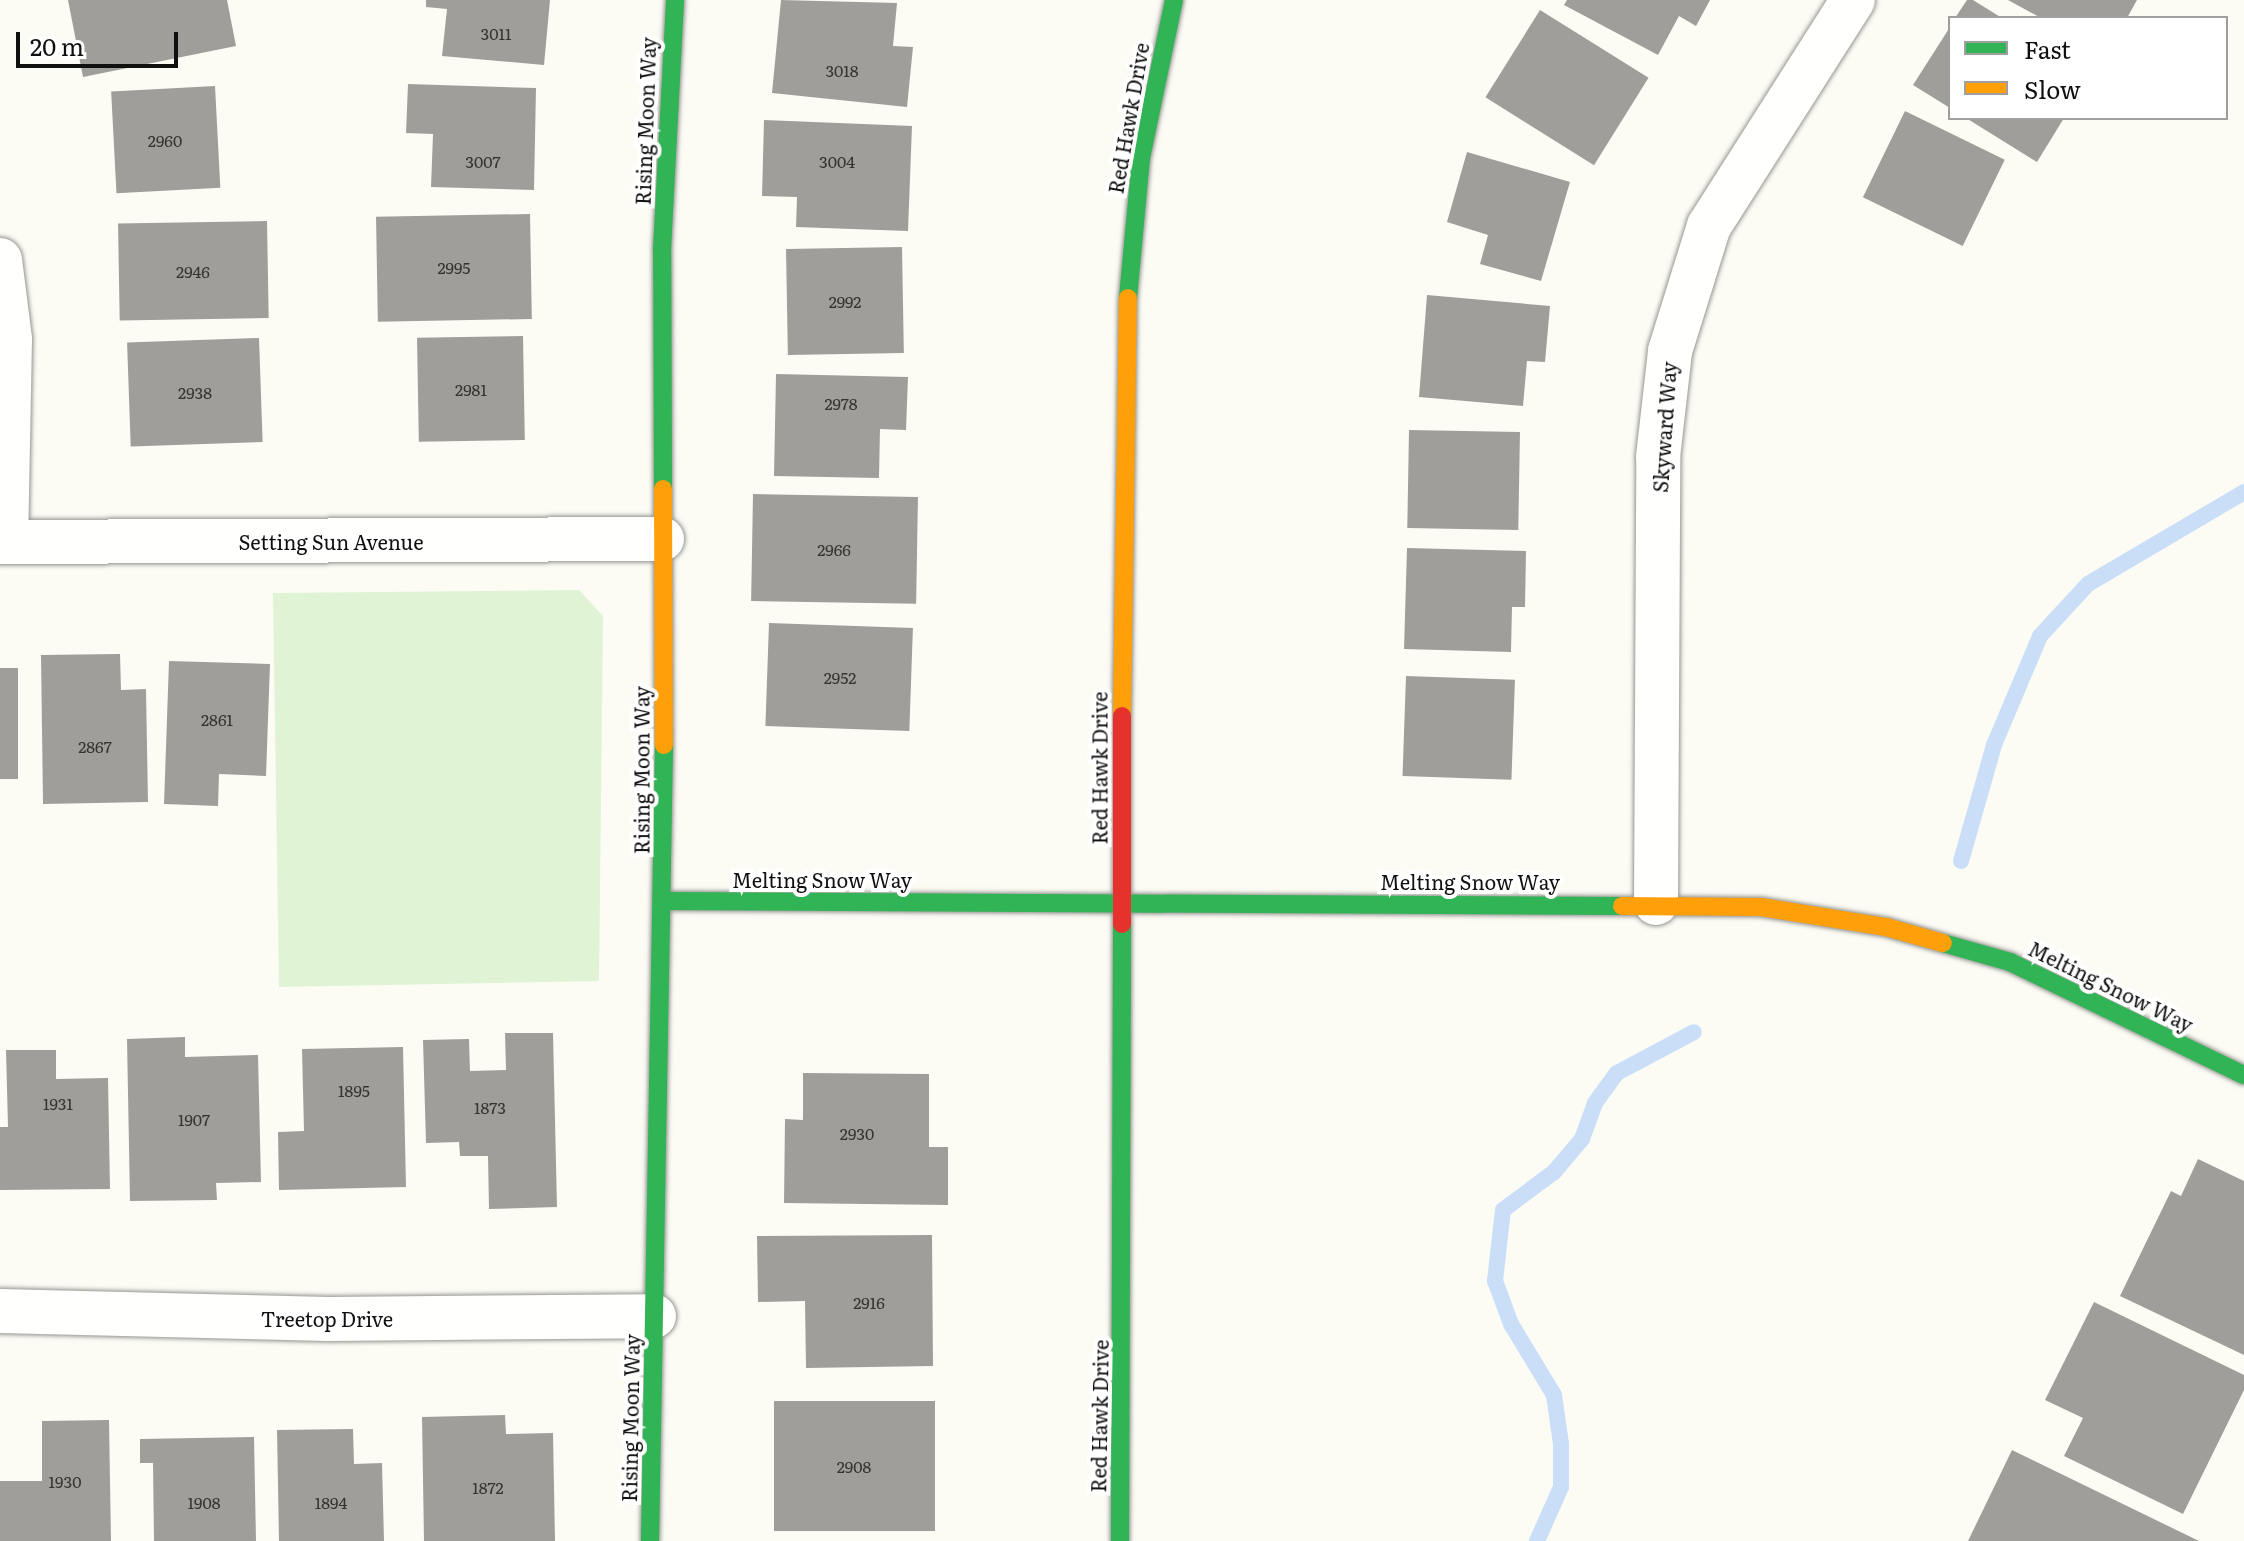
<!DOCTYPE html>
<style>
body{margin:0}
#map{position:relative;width:2244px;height:1541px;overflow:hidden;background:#fcfcf5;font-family:Literata,serif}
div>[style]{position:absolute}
.green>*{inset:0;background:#e0f3d5}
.stream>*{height:16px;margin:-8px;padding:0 8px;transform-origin:8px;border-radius:8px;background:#cadff7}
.building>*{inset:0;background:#a09e9a;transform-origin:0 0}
.roads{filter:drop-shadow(0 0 2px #969693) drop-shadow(0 0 2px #969693)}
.street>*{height:44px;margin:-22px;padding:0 22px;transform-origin:22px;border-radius:22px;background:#fffffe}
.fast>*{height:18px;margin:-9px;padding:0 9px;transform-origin:9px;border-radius:9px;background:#30b455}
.slow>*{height:18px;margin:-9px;padding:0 9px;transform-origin:9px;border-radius:9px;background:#ff9f0a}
.jam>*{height:18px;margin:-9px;padding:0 9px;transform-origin:9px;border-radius:9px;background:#e5322d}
span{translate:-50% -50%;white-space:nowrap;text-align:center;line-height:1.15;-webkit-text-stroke:8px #fff;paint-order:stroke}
.number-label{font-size:16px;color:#343432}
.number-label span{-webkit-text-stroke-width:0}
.street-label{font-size:20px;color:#101010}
.legend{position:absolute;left:1948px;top:16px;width:280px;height:104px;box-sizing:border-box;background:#fff;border:2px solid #9f9f9f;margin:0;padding:10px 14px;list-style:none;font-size:24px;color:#101010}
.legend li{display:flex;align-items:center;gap:16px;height:40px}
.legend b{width:40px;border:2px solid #9f9f9f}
.scale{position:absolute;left:16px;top:32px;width:162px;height:36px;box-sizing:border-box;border:4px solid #101010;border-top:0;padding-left:10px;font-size:24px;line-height:28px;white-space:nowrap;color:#101010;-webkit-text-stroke:6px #fff;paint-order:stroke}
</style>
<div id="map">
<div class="green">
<i style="clip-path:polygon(579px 590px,603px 616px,599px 981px,279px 987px,273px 593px)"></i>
</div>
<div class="stream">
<i style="left:1961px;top:861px;width:121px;rotate:-74.1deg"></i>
<i style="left:1994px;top:745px;width:118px;rotate:-67.1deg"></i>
<i style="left:2040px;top:636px;width:71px;rotate:-47.3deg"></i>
<i style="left:2088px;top:584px;width:181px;rotate:-30.5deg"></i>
<i style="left:1537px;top:1541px;width:59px;rotate:-66deg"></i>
<i style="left:1561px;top:1487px;width:43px;rotate:-90deg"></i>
<i style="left:1561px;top:1444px;width:49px;rotate:-98.1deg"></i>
<i style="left:1554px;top:1395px;width:83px;rotate:-121.2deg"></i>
<i style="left:1511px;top:1324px;width:46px;rotate:-110.4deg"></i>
<i style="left:1495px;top:1281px;width:71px;rotate:-83.6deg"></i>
<i style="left:1503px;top:1210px;width:64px;rotate:-36.7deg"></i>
<i style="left:1554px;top:1172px;width:43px;rotate:-49.7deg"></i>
<i style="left:1582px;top:1139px;width:38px;rotate:-70deg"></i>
<i style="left:1595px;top:1103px;width:37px;rotate:-54deg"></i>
<i style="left:1617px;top:1073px;width:87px;rotate:-28deg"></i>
</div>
<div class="building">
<i style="clip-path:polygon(68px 0,227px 0,236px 46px,83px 77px)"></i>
<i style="clip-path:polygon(426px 0,550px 0,544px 65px,442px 56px,447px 9px,426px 7px)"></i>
<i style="clip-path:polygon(781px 0,897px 3px,893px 46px,913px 47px,907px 107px,772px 93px)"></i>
<i style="clip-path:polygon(1567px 0,1710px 0,1696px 26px,1679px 16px,1658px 55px,1564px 5px)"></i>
<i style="clip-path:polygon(1967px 0,1973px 0,2002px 18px,1955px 18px)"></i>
<i style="clip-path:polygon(2008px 0,2137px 0,2127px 18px,2041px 18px)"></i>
<i style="left:1540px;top:10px;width:128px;height:103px;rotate:32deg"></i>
<i style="clip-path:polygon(1950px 27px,1950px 108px,1913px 85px)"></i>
<i style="clip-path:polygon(408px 84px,536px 88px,534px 190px,431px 187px,433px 134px,406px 133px)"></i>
<i style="left:215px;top:86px;width:102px;height:104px;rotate:87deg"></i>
<i style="left:1905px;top:111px;width:111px;height:96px;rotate:26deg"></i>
<i style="clip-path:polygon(1966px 118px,2064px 118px,2037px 162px)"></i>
<i style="clip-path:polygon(764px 120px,912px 126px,908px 231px,796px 227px,797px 197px,762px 196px)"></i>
<i style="clip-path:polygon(1467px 152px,1570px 182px,1541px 281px,1480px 264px,1488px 235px,1447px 222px)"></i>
<i style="left:530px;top:214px;width:105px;height:154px;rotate:89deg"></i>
<i style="left:267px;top:221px;width:97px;height:149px;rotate:89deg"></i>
<i style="left:902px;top:247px;width:106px;height:116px;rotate:89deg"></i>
<i style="clip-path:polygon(1427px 295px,1550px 306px,1545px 362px,1527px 361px,1523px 406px,1419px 397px)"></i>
<i style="left:523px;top:336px;width:104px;height:106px;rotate:89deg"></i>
<i style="left:259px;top:338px;width:104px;height:132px;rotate:88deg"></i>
<i style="clip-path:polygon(776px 374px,908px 377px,906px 430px,880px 429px,879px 478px,774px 476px)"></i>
<i style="left:1409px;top:430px;width:111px;height:98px;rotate:1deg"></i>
<i style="left:753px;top:494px;width:165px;height:107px;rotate:1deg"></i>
<i style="clip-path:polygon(1407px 548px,1526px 551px,1525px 607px,1512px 607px,1511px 652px,1404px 649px)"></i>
<i style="left:769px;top:623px;width:144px;height:103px;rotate:2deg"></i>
<i style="clip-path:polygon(120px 654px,121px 690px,146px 689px,148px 802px,43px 804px,41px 655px)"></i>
<i style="clip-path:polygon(169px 661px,270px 664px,266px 776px,219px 774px,218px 806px,164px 804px)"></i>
<i style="left:0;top:668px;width:18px;height:111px"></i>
<i style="left:1406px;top:676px;width:109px;height:100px;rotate:2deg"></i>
<i style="clip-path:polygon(505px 1033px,553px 1033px,557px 1207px,489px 1209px,488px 1156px,460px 1156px,459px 1142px,426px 1143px,423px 1040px,469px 1039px,470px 1071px,506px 1070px)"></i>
<i style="clip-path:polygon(185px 1037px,185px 1057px,258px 1055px,261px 1182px,216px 1183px,217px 1200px,130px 1201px,127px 1039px)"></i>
<i style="clip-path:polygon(403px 1047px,406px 1187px,279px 1190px,278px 1132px,304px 1131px,302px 1049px)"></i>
<i style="clip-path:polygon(6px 1050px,56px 1050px,56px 1079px,108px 1078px,110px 1189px,0 1190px,0 1127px,8px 1127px)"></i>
<i style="clip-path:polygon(803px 1073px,929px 1074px,929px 1147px,948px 1147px,948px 1205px,784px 1203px,785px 1119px,803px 1120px)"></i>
<i style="clip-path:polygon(2198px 1159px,2244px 1181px,2244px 1355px,2120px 1296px,2171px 1191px,2181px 1196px)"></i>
<i style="clip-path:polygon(932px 1235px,933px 1366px,806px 1368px,805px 1301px,758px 1302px,757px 1236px)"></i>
<i style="clip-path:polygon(2094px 1302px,2244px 1375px,2244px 1390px,2183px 1514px,2064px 1456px,2083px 1418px,2045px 1400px)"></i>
<i style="left:774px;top:1401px;width:161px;height:130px"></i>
<i style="clip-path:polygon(505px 1415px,506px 1434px,553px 1433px,555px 1541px,424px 1541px,422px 1417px)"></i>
<i style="clip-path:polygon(109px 1420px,111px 1541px,0 1541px,0 1481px,42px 1481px,42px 1421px)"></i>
<i style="clip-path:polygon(353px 1429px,354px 1464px,382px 1463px,384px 1541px,279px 1541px,277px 1430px)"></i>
<i style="clip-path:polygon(254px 1437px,256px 1541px,154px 1541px,153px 1463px,140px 1463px,140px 1439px)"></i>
<i style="clip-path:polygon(2012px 1450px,2199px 1541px,1968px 1541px)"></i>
</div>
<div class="roads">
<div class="street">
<i style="left:0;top:260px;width:80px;rotate:82.8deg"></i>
<i style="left:10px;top:339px;width:203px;rotate:91.1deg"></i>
<i style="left:0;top:542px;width:662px;rotate:-0.26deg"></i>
<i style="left:1656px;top:903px;width:446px;rotate:-89.7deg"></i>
<i style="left:1658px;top:457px;width:107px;rotate:-83.5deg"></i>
<i style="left:1670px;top:351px;width:131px;rotate:-72.7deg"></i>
<i style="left:1709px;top:226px;width:268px;rotate:-57.5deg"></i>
<i style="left:0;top:1311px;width:328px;rotate:1.4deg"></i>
<i style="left:328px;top:1319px;width:326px;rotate:-0.5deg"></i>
</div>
<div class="fast">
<i style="left:1128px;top:298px;width:141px;rotate:-84.7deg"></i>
<i style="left:1141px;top:158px;width:161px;rotate:-78.2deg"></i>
<i style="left:663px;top:489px;width:239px;rotate:-90.2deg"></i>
<i style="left:662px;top:250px;width:250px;rotate:-87deg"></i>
<i style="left:664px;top:901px;width:958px;rotate:0.3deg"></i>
<i style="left:1943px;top:943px;width:70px;rotate:15.8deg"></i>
<i style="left:2010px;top:962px;width:260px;rotate:25.8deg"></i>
<i style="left:650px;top:1541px;width:796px;rotate:-88.99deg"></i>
<i style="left:1120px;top:1541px;width:617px;rotate:-89.81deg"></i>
</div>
<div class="slow">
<i style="left:663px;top:489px;width:256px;rotate:89.8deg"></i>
<i style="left:1122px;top:716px;width:418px;rotate:-89.2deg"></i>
<i style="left:1622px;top:906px;width:139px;rotate:0.4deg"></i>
<i style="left:1761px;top:907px;width:127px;rotate:9.1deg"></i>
<i style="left:1886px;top:927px;width:59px;rotate:15.7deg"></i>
</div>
<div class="jam">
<i style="left:1122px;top:924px;width:208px;rotate:-90deg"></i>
</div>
</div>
<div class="number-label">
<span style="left:496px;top:33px">3011</span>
<span style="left:842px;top:70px">3018</span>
<span style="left:165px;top:140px">2960</span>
<span style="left:483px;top:161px">3007</span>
<span style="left:837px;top:161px">3004</span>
<span style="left:454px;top:267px">2995</span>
<span style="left:193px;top:271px">2946</span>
<span style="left:845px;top:301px">2992</span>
<span style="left:471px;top:389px">2981</span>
<span style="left:195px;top:392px">2938</span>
<span style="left:841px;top:403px">2978</span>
<span style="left:834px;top:549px">2966</span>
<span style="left:840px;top:677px">2952</span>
<span style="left:217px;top:719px">2861</span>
<span style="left:95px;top:746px">2867</span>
<span style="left:354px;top:1090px">1895</span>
<span style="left:58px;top:1103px">1931</span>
<span style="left:490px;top:1107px">1873</span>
<span style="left:194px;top:1119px">1907</span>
<span style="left:857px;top:1133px">2930</span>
<span style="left:869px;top:1302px">2916</span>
<span style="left:854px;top:1466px">2908</span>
<span style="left:65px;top:1481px">1930</span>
<span style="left:488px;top:1487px">1872</span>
<span style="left:204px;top:1502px">1908</span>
<span style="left:331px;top:1502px">1894</span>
</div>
<div class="street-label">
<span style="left:1128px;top:118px;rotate:-80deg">Red Hawk Drive</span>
<span style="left:645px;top:121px;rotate:-88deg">Rising Moon Way</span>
<span style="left:1664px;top:427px;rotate:-86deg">Skyward Way</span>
<span style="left:331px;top:541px">Setting Sun Avenue</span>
<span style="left:1099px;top:768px;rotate:-90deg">Red Hawk Drive</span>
<span style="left:641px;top:770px;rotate:-90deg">Rising Moon Way</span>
<span style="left:822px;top:879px">Melting Snow Way</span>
<span style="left:1470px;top:881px">Melting Snow Way</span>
<span style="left:2111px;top:986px;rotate:26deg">Melting Snow Way</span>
<span style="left:327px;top:1318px">Treetop Drive</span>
<span style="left:1099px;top:1416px;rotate:-89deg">Red Hawk Drive</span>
<span style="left:630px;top:1418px;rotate:-89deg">Rising Moon Way</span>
</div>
<ul class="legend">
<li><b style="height:10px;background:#30b455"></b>Fast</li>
<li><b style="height:10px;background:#ff9f0a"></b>Slow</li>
</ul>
<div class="scale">20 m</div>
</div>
